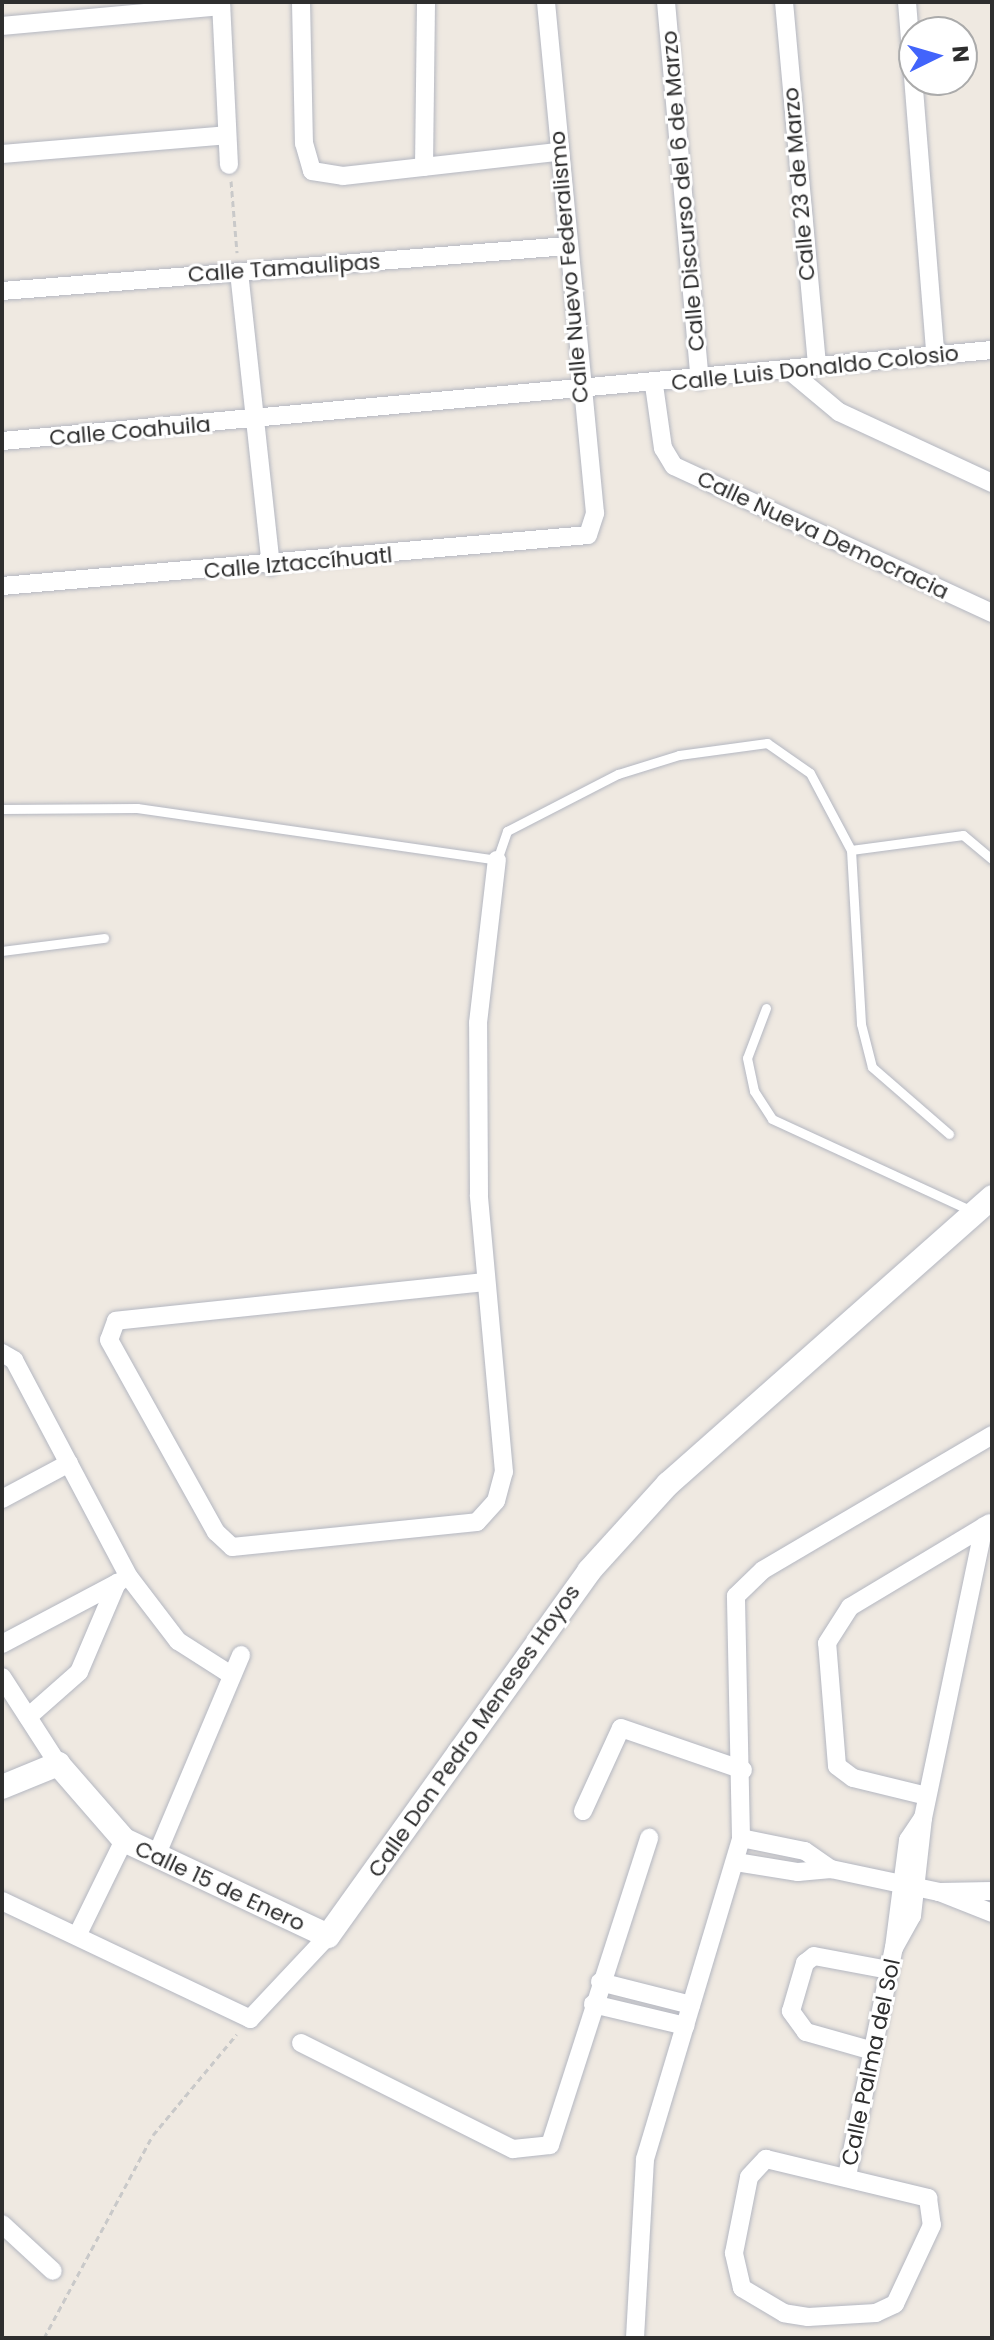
<!DOCTYPE html>
<meta charset="utf-8">
<style>
body{margin:0}
#map{position:relative;width:994px;height:2340px;overflow:hidden;background:#efe9e1;font-family:Poppins,sans-serif}
div>[style]{position:absolute}
.path>*{height:3px;margin-top:-1.5px;transform-origin:0;background:repeating-linear-gradient(90deg,#c9c9c9 0 6px,transparent 0 10px)}
.roads{filter:drop-shadow(0 0 2px #b4b7c1) drop-shadow(0 0 2px #b4b7c1)}
.lane>*{height:9px;margin:-4.5px;padding:0 4.5px;transform-origin:4.5px;border-radius:4.5px;background:#fff}
.street>*{height:18px;margin:-9px;padding:0 9px;transform-origin:9px;border-radius:9px;background:#fff}
.secondary>*{height:24px;margin:-12px;padding:0 12px;transform-origin:12px;border-radius:12px;background:#fff}
span{translate:-50% -50%;white-space:nowrap;text-align:center;line-height:1.15;-webkit-text-stroke:6px #fff;paint-order:stroke}
.street-label{font-size:22px;color:#2e2e2e}
.frame{position:absolute;inset:0;border:4px solid #2e2e2e;pointer-events:none}
.north{position:absolute;left:898px;top:16px;width:80px;height:80px;box-sizing:border-box;background:#fff;border:2px solid #ababab;border-radius:50%;rotate:85deg;font-size:22px;font-weight:700;line-height:32px;text-align:center;color:#2e2e2e}
.north::after{content:'';display:block;margin:auto;width:28px;height:36px;background:#4264fb;clip-path:polygon(50% 0,100% 100%,50% 72%,0 100%)}
</style>
<div id="map">
<div class="path">
<i style="left:231px;top:181px;width:72px;rotate:85.2deg"></i>
<i style="left:44px;top:2338px;width:230px;rotate:-61.8deg"></i>
<i style="left:153px;top:2135px;width:131px;rotate:-50.3deg"></i>
</div>
<div class="roads">
<div class="lane">
<i style="left:2px;top:809px;width:135px;rotate:-0.4deg"></i>
<i style="left:137px;top:808px;width:364px;rotate:8.2deg"></i>
<i style="left:497px;top:860px;width:31px;rotate:-71deg"></i>
<i style="left:507px;top:831px;width:125px;rotate:-27.2deg"></i>
<i style="left:618px;top:774px;width:64px;rotate:-17.3deg"></i>
<i style="left:679px;top:755px;width:89px;rotate:-7.8deg"></i>
<i style="left:767px;top:743px;width:52px;rotate:34.9deg"></i>
<i style="left:810px;top:773px;width:87px;rotate:62deg"></i>
<i style="left:851px;top:850px;width:113px;rotate:-7.6deg"></i>
<i style="left:963px;top:835px;width:38px;rotate:40deg"></i>
<i style="left:851px;top:850px;width:174px;rotate:86.7deg"></i>
<i style="left:861px;top:1024px;width:44px;rotate:75.7deg"></i>
<i style="left:872px;top:1067px;width:102px;rotate:41deg"></i>
<i style="left:2px;top:951px;width:103px;rotate:-7.3deg"></i>
<i style="left:766px;top:1008px;width:53px;rotate:110.8deg"></i>
<i style="left:747px;top:1058px;width:34px;rotate:78deg"></i>
<i style="left:754px;top:1091px;width:33px;rotate:57deg"></i>
<i style="left:772px;top:1119px;width:220px;rotate:24.7deg"></i>
</div>
<div class="street">
<i style="left:221px;top:2px;width:163px;rotate:87.2deg"></i>
<i style="left:301px;top:2px;width:141px;rotate:88.8deg"></i>
<i style="left:304px;top:143px;width:29px;rotate:74deg"></i>
<i style="left:312px;top:171px;width:31px;rotate:9deg"></i>
<i style="left:343px;top:176px;width:216px;rotate:-6.4deg"></i>
<i style="left:666px;top:2px;width:380px;rotate:84.9deg"></i>
<i style="left:784px;top:2px;width:364px;rotate:84.8deg"></i>
<i style="left:907px;top:2px;width:352px;rotate:85.4deg"></i>
<i style="left:2px;top:26px;width:220px;rotate:-5.2deg"></i>
<i style="left:2px;top:154px;width:225px;rotate:-4.8deg"></i>
<i style="left:424px;top:167px;width:165px;rotate:-89.3deg"></i>
<i style="left:239px;top:272px;width:296px;rotate:83.8deg"></i>
<i style="left:2px;top:291px;width:567px;rotate:-4.55deg"></i>
<i style="left:790px;top:371px;width:64px;rotate:39.9deg"></i>
<i style="left:839px;top:412px;width:169px;rotate:24.9deg"></i>
<i style="left:654px;top:385px;width:64px;rotate:81.9deg"></i>
<i style="left:663px;top:448px;width:21px;rotate:59deg"></i>
<i style="left:674px;top:466px;width:350px;rotate:24.8deg"></i>
<i style="left:2px;top:441px;width:994px;rotate:-5.25deg"></i>
<i style="left:2px;top:586px;width:588px;rotate:-4.97deg"></i>
<i style="left:588px;top:535px;width:23px;rotate:-72deg"></i>
<i style="left:595px;top:513px;width:513px;rotate:-95.48deg"></i>
<i style="left:485px;top:1282px;width:371px;rotate:174deg"></i>
<i style="left:116px;top:1321px;width:20px;rotate:110deg"></i>
<i style="left:109px;top:1340px;width:220px;rotate:60.9deg"></i>
<i style="left:216px;top:1532px;width:22px;rotate:43deg"></i>
<i style="left:232px;top:1547px;width:246px;rotate:-5.8deg"></i>
<i style="left:477px;top:1522px;width:28px;rotate:-48deg"></i>
<i style="left:496px;top:1501px;width:30px;rotate:-75deg"></i>
<i style="left:504px;top:1472px;width:278px;rotate:-95.2deg"></i>
<i style="left:479px;top:1195px;width:172px;rotate:-90.3deg"></i>
<i style="left:478px;top:1023px;width:164px;rotate:-83.4deg"></i>
<i style="left:2px;top:1353px;width:14px;rotate:30deg"></i>
<i style="left:14px;top:1360px;width:246px;rotate:62.1deg"></i>
<i style="left:129px;top:1577px;width:81px;rotate:52.6deg"></i>
<i style="left:178px;top:1641px;width:59px;rotate:32.6deg"></i>
<i style="left:2px;top:1499px;width:76px;rotate:-28.2deg"></i>
<i style="left:2px;top:1644px;width:132px;rotate:-27.9deg"></i>
<i style="left:2px;top:1677px;width:103px;rotate:57.2deg"></i>
<i style="left:28px;top:1717px;width:68px;rotate:-41.4deg"></i>
<i style="left:79px;top:1672px;width:97px;rotate:-66.9deg"></i>
<i style="left:927px;top:1796px;width:76px;rotate:-166.3deg"></i>
<i style="left:853px;top:1778px;width:20px;rotate:-143deg"></i>
<i style="left:837px;top:1766px;width:123px;rotate:-94.6deg"></i>
<i style="left:827px;top:1643px;width:43px;rotate:-57.4deg"></i>
<i style="left:850px;top:1607px;width:163px;rotate:-31deg"></i>
<i style="left:583px;top:1811px;width:91px;rotate:-65.4deg"></i>
<i style="left:621px;top:1728px;width:129px;rotate:19deg"></i>
<i style="left:741px;top:1838px;width:65px;rotate:11.5deg"></i>
<i style="left:805px;top:1851px;width:32px;rotate:35deg"></i>
<i style="left:157px;top:1854px;width:216px;rotate:-67.1deg"></i>
<i style="left:736px;top:1862px;width:63px;rotate:9.2deg"></i>
<i style="left:798px;top:1872px;width:33px;rotate:-5deg"></i>
<i style="left:831px;top:1869px;width:110px;rotate:12deg"></i>
<i style="left:939px;top:1892px;width:57px;rotate:21.6deg"></i>
<i style="left:939px;top:1892px;width:53px;rotate:-1.1deg"></i>
<i style="left:2px;top:1901px;width:275px;rotate:25.4deg"></i>
<i style="left:250px;top:2019px;width:114px;rotate:-46.8deg"></i>
<i style="left:77px;top:1936px;width:107px;rotate:-63.9deg"></i>
<i style="left:894px;top:1948px;width:37px;rotate:-61deg"></i>
<i style="left:912px;top:1916px;width:99px;rotate:-83.6deg"></i>
<i style="left:923px;top:1818px;width:298px;rotate:-78.2deg"></i>
<i style="left:600px;top:1982px;width:94px;rotate:14.2deg"></i>
<i style="left:593px;top:2004px;width:95px;rotate:13.4deg"></i>
<i style="left:301px;top:2043px;width:237px;rotate:26.6deg"></i>
<i style="left:513px;top:2149px;width:37px;rotate:-6deg"></i>
<i style="left:550px;top:2145px;width:323px;rotate:-72.1deg"></i>
<i style="left:873px;top:2051px;width:70px;rotate:-164.2deg"></i>
<i style="left:806px;top:2032px;width:26px;rotate:-126deg"></i>
<i style="left:791px;top:2011px;width:50px;rotate:-73.7deg"></i>
<i style="left:805px;top:1963px;width:11px;rotate:-38deg"></i>
<i style="left:814px;top:1956px;width:76px;rotate:10.6deg"></i>
<i style="left:766px;top:2159px;width:167px;rotate:13.5deg"></i>
<i style="left:928px;top:2198px;width:27px;rotate:82deg"></i>
<i style="left:932px;top:2225px;width:87px;rotate:115.1deg"></i>
<i style="left:895px;top:2304px;width:21px;rotate:155deg"></i>
<i style="left:876px;top:2313px;width:68px;rotate:176.6deg"></i>
<i style="left:808px;top:2317px;width:24px;rotate:-171deg"></i>
<i style="left:784px;top:2313px;width:49px;rotate:-149.2deg"></i>
<i style="left:742px;top:2288px;width:36px;rotate:-103deg"></i>
<i style="left:734px;top:2253px;width:77px;rotate:-78.8deg"></i>
<i style="left:749px;top:2177px;width:25px;rotate:-47deg"></i>
<i style="left:847px;top:2176px;width:233px;rotate:-78.4deg"></i>
<i style="left:894px;top:1948px;width:109px;rotate:-82.6deg"></i>
<i style="left:908px;top:1840px;width:27px;rotate:-56deg"></i>
<i style="left:2px;top:2224px;width:69px;rotate:42.7deg"></i>
<i style="left:635px;top:2338px;width:179px;rotate:-86.8deg"></i>
<i style="left:645px;top:2159px;width:335px;rotate:-73.3deg"></i>
<i style="left:741px;top:1838px;width:242px;rotate:-91.2deg"></i>
<i style="left:736px;top:1596px;width:37px;rotate:-44deg"></i>
<i style="left:763px;top:1570px;width:266px;rotate:-30.5deg"></i>
</div>
<div class="secondary">
<i style="left:2px;top:1787px;width:61px;rotate:-22.3deg"></i>
<i style="left:58px;top:1764px;width:101px;rotate:49deg"></i>
<i style="left:124px;top:1840px;width:225px;rotate:25.2deg"></i>
<i style="left:328px;top:1936px;width:449px;rotate:-54.4deg"></i>
<i style="left:589px;top:1571px;width:118px;rotate:-47.8deg"></i>
<i style="left:668px;top:1484px;width:433px;rotate:-41.5deg"></i>
</div>
</div>
<div class="street-label">
<span style="left:799px;top:184px;rotate:-95deg">Calle 23 de Marzo</span>
<span style="left:683px;top:191px;rotate:-95deg">Calle Discurso del 6 de Marzo</span>
<span style="left:569px;top:267px;rotate:-95deg">Calle Nuevo Federalismo</span>
<span style="left:284px;top:268px;rotate:-4deg">Calle Tamaulipas</span>
<span style="left:815px;top:368px;rotate:-6deg">Calle Luis Donaldo Colosio</span>
<span style="left:130px;top:431px;rotate:-5deg">Calle Coahuila</span>
<span style="left:823px;top:535px;rotate:25deg">Calle Nueva Democracia</span>
<span style="left:298px;top:563px;rotate:-5deg">Calle Iztaccíhuatl</span>
<span style="left:474px;top:1731px;rotate:-55deg">Calle Don Pedro Meneses Hoyos</span>
<span style="left:220px;top:1886px;rotate:25deg">Calle 15 de Enero</span>
<span style="left:871px;top:2062px;rotate:-78deg">Calle Palma del Sol</span>
</div>
<div class="frame"></div>
<div class="north">N</div>
</div>
